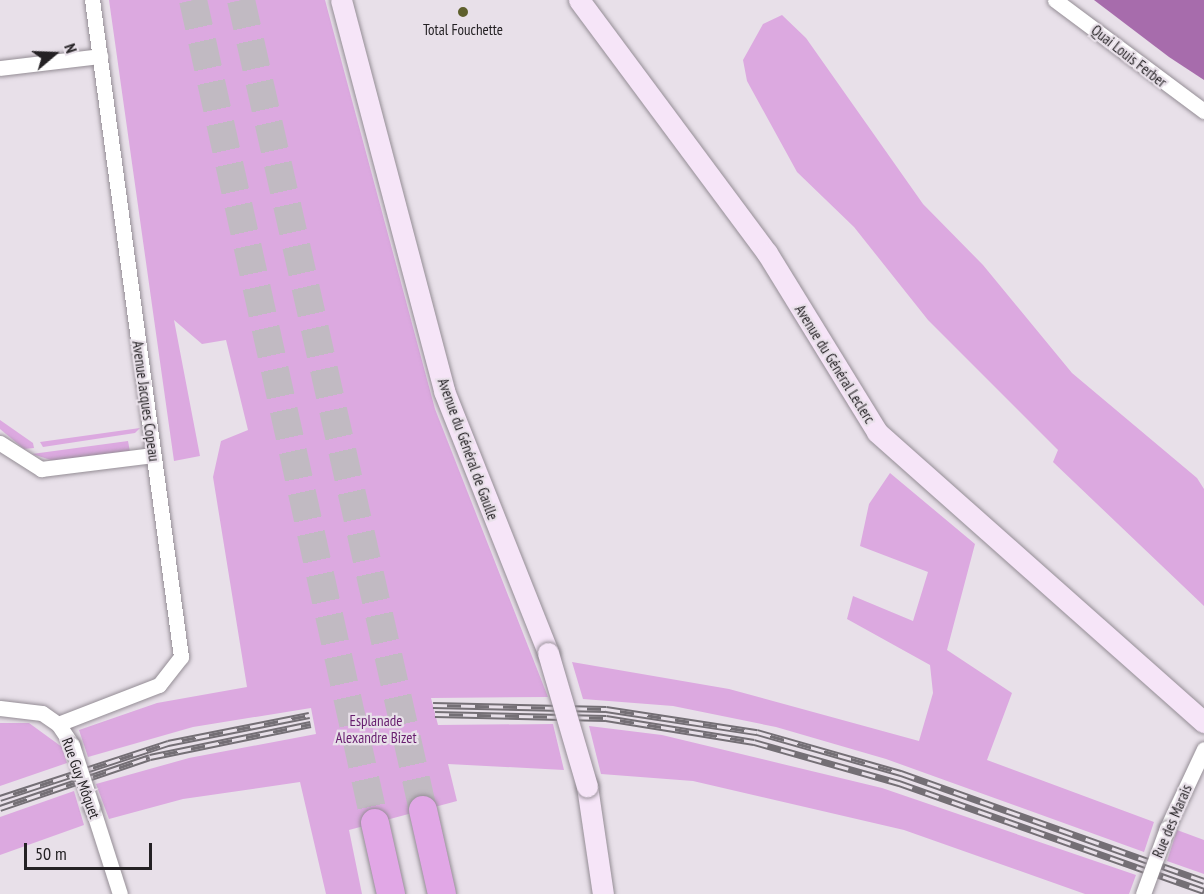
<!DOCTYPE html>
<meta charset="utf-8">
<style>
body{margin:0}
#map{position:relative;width:1204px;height:894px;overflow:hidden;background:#e8e0e9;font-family:"PT Sans Narrow",sans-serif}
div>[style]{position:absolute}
.green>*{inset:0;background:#dca9e0}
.water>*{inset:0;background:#a76cac}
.highway-tunnel>*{height:28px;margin-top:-14px;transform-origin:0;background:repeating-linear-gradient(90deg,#c1bac2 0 28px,transparent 0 42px)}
.roads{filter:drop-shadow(0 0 2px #948d95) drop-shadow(0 0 2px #948d95)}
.street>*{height:15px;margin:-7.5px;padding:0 7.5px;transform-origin:7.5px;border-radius:7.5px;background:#fff}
.secondary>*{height:21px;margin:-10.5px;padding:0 10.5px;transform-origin:10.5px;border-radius:10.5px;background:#f6e5f8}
.highway>*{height:28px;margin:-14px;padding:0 14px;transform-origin:14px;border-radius:14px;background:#e1a7e6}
.rail>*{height:7px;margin-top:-3.5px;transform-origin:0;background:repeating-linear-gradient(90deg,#e8e0e9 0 14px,#746f75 0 28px);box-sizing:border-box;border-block:2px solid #746f75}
.bridges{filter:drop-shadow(0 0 2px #948d95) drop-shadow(0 0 2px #948d95)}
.street-bridge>*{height:15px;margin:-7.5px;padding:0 7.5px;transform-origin:7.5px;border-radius:7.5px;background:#fff}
.secondary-bridge>*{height:21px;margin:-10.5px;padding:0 10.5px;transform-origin:10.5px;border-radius:10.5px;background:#f6e5f8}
.dots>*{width:16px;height:16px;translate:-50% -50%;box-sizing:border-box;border:3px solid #e8e0e9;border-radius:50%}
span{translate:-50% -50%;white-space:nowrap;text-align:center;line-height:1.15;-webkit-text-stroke:4.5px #e8e0e9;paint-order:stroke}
.poi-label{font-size:15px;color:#242124}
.street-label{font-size:15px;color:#242124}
.park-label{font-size:15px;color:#671e6e}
.north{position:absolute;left:24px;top:24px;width:60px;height:60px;-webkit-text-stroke:4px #e8e0e9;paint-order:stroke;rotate:71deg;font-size:16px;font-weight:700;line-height:24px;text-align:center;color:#242124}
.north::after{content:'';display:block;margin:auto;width:21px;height:27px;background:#242124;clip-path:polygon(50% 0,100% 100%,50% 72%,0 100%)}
.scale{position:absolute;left:24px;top:843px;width:128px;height:27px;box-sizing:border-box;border:3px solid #242124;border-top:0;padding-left:8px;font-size:18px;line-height:21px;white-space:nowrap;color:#242124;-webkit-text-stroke:4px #e8e0e9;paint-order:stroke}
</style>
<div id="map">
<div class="green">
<i style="clip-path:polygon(109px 0,325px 0,435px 409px,548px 697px,431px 698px,438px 725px,553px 724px,564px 770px,448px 764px,457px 801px,349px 830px,362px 894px,326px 894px,300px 782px,183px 799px,109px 819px,96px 784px,189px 758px,316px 734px,311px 708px,193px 727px,88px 757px,79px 730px,157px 703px,247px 687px,213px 477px,221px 441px,248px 430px,226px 340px,202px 344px,174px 320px,200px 456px,174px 461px)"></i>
<i style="clip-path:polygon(782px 15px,806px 38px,923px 204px,983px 265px,1072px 373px,1197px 478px,1204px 489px,1204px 606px,1053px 462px,1058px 450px,928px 320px,854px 227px,797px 172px,747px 81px,743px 60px,763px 24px)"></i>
<i style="clip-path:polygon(0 420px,33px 443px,34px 448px,24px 449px,0 429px)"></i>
<i style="clip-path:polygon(140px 428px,135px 433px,43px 447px,40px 442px)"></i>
<i style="clip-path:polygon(128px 441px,130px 452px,54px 461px,32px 454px)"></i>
<i style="clip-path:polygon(890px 473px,975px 544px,947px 650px,1012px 693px,987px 760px,1154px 822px,1144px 852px,886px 759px,776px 727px,673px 706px,583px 699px,572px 662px,729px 689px,919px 741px,933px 693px,930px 665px,847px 619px,853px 596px,913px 621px,928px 572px,860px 546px,869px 504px)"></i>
<i style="clip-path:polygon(0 723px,29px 723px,62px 747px,67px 763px,0 786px)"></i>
<i style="clip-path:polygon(589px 726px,662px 735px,882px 788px,1136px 875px,1129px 894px,1085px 894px,904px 830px,693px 781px,601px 774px)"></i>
<i style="clip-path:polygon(74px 791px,84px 825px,0 855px,0 817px)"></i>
<i style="clip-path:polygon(1177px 830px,1204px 840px,1204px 874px,1167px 861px)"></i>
</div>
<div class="water">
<i style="clip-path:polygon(1094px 0,1204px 0,1204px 80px,1169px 57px)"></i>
</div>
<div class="highway-tunnel">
<i style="left:193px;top:0;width:843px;rotate:77.53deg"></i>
<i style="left:241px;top:0;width:830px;rotate:77.34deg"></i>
</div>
<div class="roads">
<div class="street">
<i style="left:1055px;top:0;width:186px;rotate:36.7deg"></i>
<i style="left:0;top:68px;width:101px;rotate:-6.8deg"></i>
<i style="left:0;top:443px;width:49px;rotate:32.4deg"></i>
<i style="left:41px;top:469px;width:113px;rotate:-7.1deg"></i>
<i style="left:0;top:708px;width:42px;rotate:6.8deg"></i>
<i style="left:42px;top:713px;width:19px;rotate:35deg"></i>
<i style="left:58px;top:724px;width:25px;rotate:56deg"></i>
<i style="left:58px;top:724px;width:108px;rotate:-21.1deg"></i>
<i style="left:159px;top:685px;width:36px;rotate:-52deg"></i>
<i style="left:181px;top:657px;width:663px;rotate:-97.71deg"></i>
<i style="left:92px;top:807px;width:91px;rotate:72.2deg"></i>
<i style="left:1167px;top:828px;width:87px;rotate:-64.9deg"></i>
</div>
<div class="secondary">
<i style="left:341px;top:0;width:404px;rotate:75.2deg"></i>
<i style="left:444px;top:391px;width:282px;rotate:68.3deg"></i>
<i style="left:579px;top:0;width:315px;rotate:53.4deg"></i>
<i style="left:767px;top:253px;width:210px;rotate:58.4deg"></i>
<i style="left:877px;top:432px;width:437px;rotate:41.6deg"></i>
<i style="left:587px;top:786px;width:109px;rotate:81.6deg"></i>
</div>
<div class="highway">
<i style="left:423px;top:810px;width:86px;rotate:77.3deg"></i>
<i style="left:375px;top:823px;width:73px;rotate:77.3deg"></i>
</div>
</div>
<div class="rail">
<i style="left:433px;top:705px;width:173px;rotate:1.3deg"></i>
<i style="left:606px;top:709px;width:153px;rotate:8.7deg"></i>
<i style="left:757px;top:732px;width:150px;rotate:15.9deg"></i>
<i style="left:901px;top:773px;width:322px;rotate:19.6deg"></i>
<i style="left:435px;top:714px;width:171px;rotate:1.3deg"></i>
<i style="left:606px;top:718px;width:150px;rotate:9.2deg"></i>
<i style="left:754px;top:742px;width:151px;rotate:15.8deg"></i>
<i style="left:899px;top:783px;width:324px;rotate:19.5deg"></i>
<i style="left:0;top:798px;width:177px;rotate:-18.1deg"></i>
<i style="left:168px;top:743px;width:144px;rotate:-11.2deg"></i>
<i style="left:0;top:808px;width:158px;rotate:-18.8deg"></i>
<i style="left:150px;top:757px;width:164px;rotate:-11.6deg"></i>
</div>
<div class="bridges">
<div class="street-bridge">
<i style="left:72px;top:745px;width:65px;rotate:72.1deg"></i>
<i style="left:1143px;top:894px;width:70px;rotate:-70deg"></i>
</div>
<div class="secondary-bridge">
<i style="left:548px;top:653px;width:139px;rotate:73.7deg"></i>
</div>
</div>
<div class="dots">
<i style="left:463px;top:12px;background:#5e5f2c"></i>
</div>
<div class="poi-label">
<span style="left:463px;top:30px">Total Fouchette</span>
</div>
<div class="street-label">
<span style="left:1129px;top:56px;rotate:38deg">Quai Louis Ferber</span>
<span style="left:835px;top:364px;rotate:58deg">Avenue du Général Leclerc</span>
<span style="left:146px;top:401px;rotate:82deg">Avenue Jacques Copeau</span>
<span style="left:468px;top:449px;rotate:70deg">Avenue du Général de Gaulle</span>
<span style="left:81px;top:778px;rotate:70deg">Rue Guy Môquet</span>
<span style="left:1172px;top:821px;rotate:-67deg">Rue des Marais</span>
</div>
<div class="park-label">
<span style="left:376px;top:729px">Esplanade<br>Alexandre Bizet</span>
</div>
<div class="north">N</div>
<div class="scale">50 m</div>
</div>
